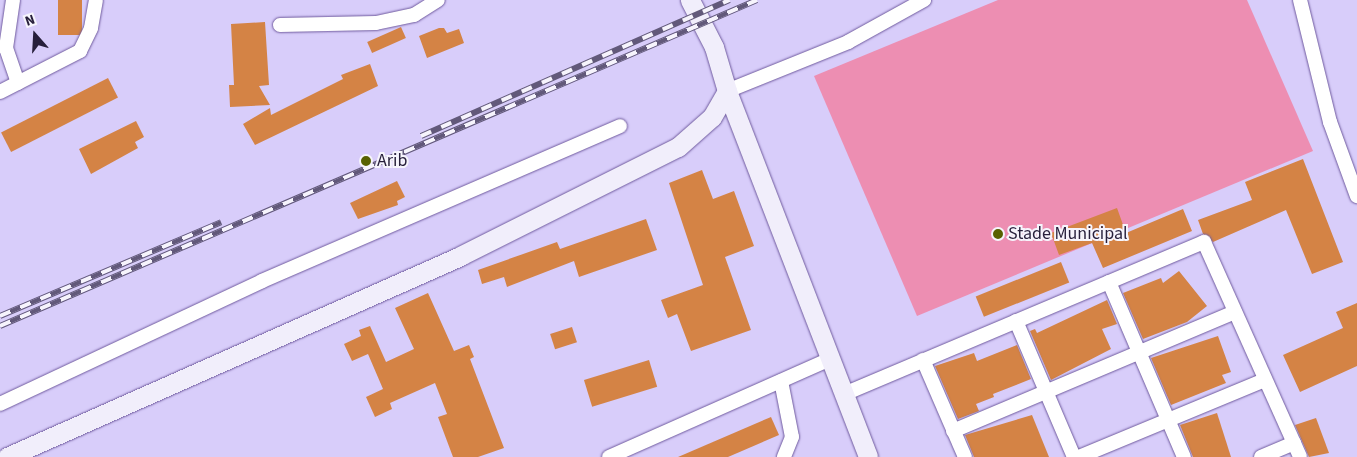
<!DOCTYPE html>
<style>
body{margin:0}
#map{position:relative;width:1357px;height:457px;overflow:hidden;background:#d8cdfa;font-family:"Source Sans 3",sans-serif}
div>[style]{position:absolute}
.green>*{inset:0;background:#ed8eb2}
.building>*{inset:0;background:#d48345;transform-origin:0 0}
.roads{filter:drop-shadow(0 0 1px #6f5a9e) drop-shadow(0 0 1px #6f5a9e)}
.street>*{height:14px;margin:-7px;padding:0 7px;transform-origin:7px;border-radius:7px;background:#fff}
.secondary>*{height:19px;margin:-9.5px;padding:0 9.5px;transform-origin:9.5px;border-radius:9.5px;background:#f1eefb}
.rail>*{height:5.5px;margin-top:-2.75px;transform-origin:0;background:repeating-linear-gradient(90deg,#f6f4fc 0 11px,#62597a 0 22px);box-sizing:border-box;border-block:1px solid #62597a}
.dots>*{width:14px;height:14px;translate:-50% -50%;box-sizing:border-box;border:2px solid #f6f4fc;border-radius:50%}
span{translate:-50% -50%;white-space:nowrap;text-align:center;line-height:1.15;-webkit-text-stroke:4px #f6f4fc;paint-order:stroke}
.poi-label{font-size:18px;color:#271f3b}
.left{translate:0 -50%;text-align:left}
.north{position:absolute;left:10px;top:10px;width:50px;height:50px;-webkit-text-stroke:4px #f6f4fc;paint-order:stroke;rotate:341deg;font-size:14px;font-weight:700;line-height:20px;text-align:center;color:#271f3b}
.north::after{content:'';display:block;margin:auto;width:18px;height:22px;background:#271f3b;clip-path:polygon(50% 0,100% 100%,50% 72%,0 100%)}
</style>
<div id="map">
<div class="green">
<i style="clip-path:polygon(998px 0,1247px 0,1313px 151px,917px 316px,814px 76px)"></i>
</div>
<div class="building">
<i style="left:58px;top:0;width:24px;height:35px"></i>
<i style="clip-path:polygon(265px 22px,269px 85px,259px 86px,270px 105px,230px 107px,229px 85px,234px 85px,231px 24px)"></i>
<i style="left:401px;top:27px;width:12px;height:37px;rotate:66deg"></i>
<i style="clip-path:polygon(439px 28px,444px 28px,447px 33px,459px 29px,464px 43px,427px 58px,419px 36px)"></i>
<i style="clip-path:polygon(370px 64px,378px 86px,255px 145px,243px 124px,270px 108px,271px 115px,343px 79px,341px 75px)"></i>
<i style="left:108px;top:78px;width:22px;height:120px;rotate:63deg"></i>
<i style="clip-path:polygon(136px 121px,144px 137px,135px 142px,138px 148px,91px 174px,79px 149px)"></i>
<i style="clip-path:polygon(1303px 159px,1343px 262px,1312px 274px,1286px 210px,1213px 242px,1203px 234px,1198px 220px,1252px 200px,1245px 182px)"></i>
<i style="clip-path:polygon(702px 170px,713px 199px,734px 191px,754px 246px,725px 257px,751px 330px,691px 351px,677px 314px,668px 318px,661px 300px,703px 285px,669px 183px)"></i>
<i style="clip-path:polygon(397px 181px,405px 197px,397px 201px,398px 205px,358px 219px,350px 203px)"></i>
<i style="clip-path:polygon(1117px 208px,1126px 233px,1183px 209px,1192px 231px,1103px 268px,1092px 243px,1059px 255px,1051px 233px)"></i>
<i style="clip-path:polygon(646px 219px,657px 250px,579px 277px,574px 261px,507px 287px,504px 277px,482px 284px,478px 270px,557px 242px,560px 249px)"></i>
<i style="left:1061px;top:262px;width:22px;height:92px;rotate:68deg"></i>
<i style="clip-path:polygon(1179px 271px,1207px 306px,1187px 322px,1143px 339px,1123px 293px,1161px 278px,1163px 283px)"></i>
<i style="clip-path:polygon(428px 293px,454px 351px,469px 345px,474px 357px,470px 359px,504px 448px,478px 457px,453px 457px,438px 417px,447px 414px,435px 383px,390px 403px,392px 409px,375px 417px,366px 397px,383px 389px,368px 354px,352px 361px,344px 344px,361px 336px,359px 330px,370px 326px,386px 362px,414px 349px,395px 308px)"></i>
<i style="clip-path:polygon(1107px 300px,1117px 324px,1102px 329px,1111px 349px,1051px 380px,1030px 331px,1035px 329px,1037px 333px)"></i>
<i style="clip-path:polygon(1357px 303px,1357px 366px,1300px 392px,1283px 355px,1343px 328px,1336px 312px)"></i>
<i style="left:572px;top:327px;width:16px;height:23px;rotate:72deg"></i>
<i style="clip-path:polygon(1218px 336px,1231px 372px,1222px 375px,1226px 383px,1171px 405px,1151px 358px)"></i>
<i style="clip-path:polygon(1017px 345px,1031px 379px,993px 394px,994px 397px,976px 404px,979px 411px,958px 419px,935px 366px,974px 353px,977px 361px)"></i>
<i style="left:649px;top:360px;width:28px;height:68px;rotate:73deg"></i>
<i style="clip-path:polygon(1217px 413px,1231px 457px,1193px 457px,1180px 425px)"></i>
<i style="clip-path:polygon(1032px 415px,1049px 457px,974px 457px,965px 435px)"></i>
<i style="clip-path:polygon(771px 417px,779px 435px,728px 457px,678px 457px)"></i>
<i style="clip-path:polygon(1316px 418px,1329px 453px,1309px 457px,1295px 425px)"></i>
</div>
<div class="roads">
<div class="street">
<i style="left:13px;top:0;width:49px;rotate:98.3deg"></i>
<i style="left:6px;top:48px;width:37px;rotate:71deg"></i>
<i style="left:1300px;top:0;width:126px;rotate:76.2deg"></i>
<i style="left:1330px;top:122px;width:79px;rotate:70deg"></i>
<i style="left:280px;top:25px;width:96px;rotate:-1.2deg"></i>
<i style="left:376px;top:23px;width:39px;rotate:-12deg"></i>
<i style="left:414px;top:15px;width:28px;rotate:-32deg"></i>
<i style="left:727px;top:91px;width:131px;rotate:-22deg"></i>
<i style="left:848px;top:42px;width:87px;rotate:-28.9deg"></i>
<i style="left:0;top:92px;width:90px;rotate:-27.1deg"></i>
<i style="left:80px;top:51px;width:25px;rotate:-64deg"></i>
<i style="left:91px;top:28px;width:28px;rotate:-80deg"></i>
<i style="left:1109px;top:282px;width:190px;rotate:66.8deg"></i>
<i style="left:1016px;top:321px;width:148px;rotate:66.9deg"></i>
<i style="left:923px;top:360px;width:106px;rotate:66.6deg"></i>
<i style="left:781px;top:381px;width:57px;rotate:78.9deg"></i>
<i style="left:792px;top:437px;width:22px;rotate:112deg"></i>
<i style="left:844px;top:394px;width:391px;rotate:-22.9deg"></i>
<i style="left:1204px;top:242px;width:235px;rotate:65.9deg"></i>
<i style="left:0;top:404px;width:289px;rotate:-25.1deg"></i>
<i style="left:262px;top:281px;width:390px;rotate:-23.4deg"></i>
<i style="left:953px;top:431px;width:306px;rotate:-22.9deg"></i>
<i style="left:609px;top:457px;width:242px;rotate:-23.9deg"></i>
<i style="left:1079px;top:457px;width:201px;rotate:-22.5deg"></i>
<i style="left:1261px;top:457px;width:36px;rotate:-23deg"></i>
</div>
<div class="secondary">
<i style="left:727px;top:91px;width:392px;rotate:68.9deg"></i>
<i style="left:7px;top:457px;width:496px;rotate:-23.9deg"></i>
<i style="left:460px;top:256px;width:244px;rotate:-26.6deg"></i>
<i style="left:678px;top:147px;width:45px;rotate:-41.4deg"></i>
<i style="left:712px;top:117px;width:30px;rotate:-60deg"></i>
<i style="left:727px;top:91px;width:46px;rotate:-106.5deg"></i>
<i style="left:714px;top:47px;width:53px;rotate:-117.1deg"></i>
</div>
</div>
<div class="rail">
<i style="left:421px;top:136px;width:337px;rotate:-23.8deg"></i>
<i style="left:0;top:316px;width:240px;rotate:-23deg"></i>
<i style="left:0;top:326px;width:824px;rotate:-23.3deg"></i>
</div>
<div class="dots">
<i style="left:366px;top:161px;background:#576100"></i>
<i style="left:998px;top:234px;background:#576100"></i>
</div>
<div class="poi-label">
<span class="left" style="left:377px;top:161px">Arib</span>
<span class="left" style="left:1008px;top:234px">Stade Municipal</span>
</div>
<div class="north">N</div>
</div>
